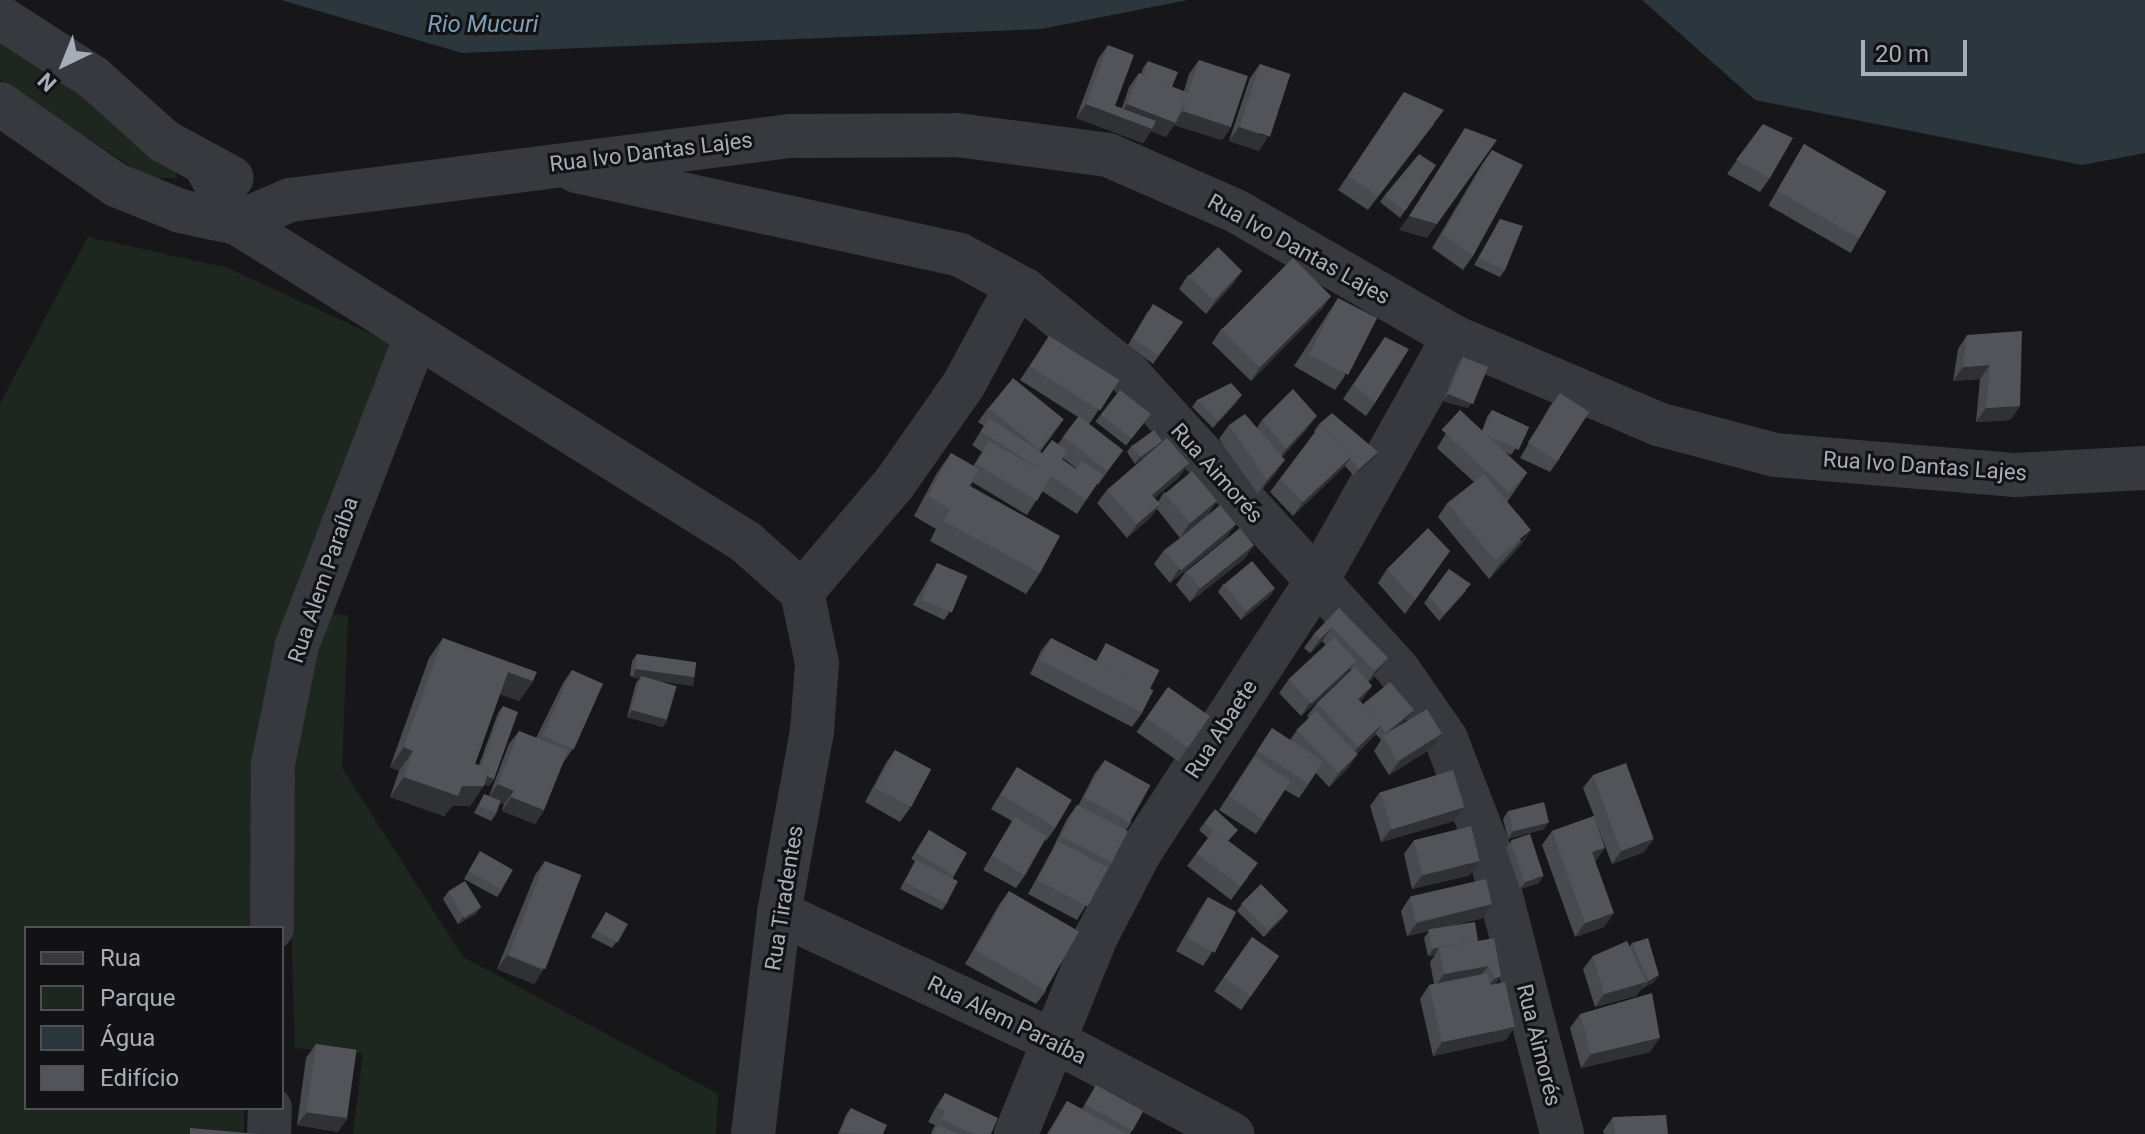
<!DOCTYPE html>
<meta charset="utf-8">
<style>
body{margin:0}
#map{position:relative;width:2145px;height:1134px;overflow:hidden;background:#171719;font-family:Roboto,sans-serif}
div>[style]{position:absolute}
.green>*{inset:0;background:#1e271f}
.water>*{inset:0;background:#2c363d}
.minor>*{height:44px;margin:-22px;padding:0 22px;transform-origin:22px;border-radius:22px;background:#37393e}
.wall>*{inset:0;background:#474a4e;transform-origin:0 0}
.shaded-wall>*{inset:0;background:#303134;transform-origin:0 0}
.building>*{inset:0;background:#52545a;transform-origin:0 0}
span{translate:-50% -50%;white-space:nowrap;text-align:center;line-height:1.15;-webkit-text-stroke:6px #121214;paint-order:stroke}
.street-label{font-size:22px;color:#a8aeb9}
.water-label{font-size:24px;color:#7e9db6;font-style:italic}
.legend{position:absolute;left:24px;top:926px;width:260px;height:184px;box-sizing:border-box;background:#121214;border:2px solid #4e5056;margin:0;padding:10px 14px;list-style:none;font-size:24px;color:#a8aeb9}
.legend li{display:flex;align-items:center;gap:16px;height:40px}
.legend b{width:40px;border:2px solid #4e5056}
.north{position:absolute;left:24px;top:24px;width:80px;height:80px;-webkit-text-stroke:6px #121214;paint-order:stroke;rotate:223deg;font-size:22px;font-weight:700;line-height:32px;text-align:center;color:#a8aeb9}
.north::after{content:'';display:block;margin:auto;width:28px;height:36px;background:#a8aeb9;clip-path:polygon(50% 0,100% 100%,50% 72%,0 100%)}
.scale{position:absolute;left:1861px;top:40px;width:106px;height:36px;box-sizing:border-box;border:4px solid #a8aeb9;border-top:0;padding-left:10px;font-size:24px;line-height:28px;white-space:nowrap;color:#a8aeb9;-webkit-text-stroke:6px #121214;paint-order:stroke}
</style>
<div id="map">
<div class="green">
<i style="clip-path:polygon(0 39px,174px 155px,177px 178px,148px 178px,0 80px)"></i>
<i style="clip-path:polygon(88px 237px,228px 268px,399px 347px,258px 763px,250px 928px,26px 928px,26px 1108px,244px 1108px,244px 1134px,0 1134px,0 404px)"></i>
<i style="clip-path:polygon(320px 610px,348px 616px,342px 768px,463px 957px,718px 1094px,716px 1134px,353px 1134px,363px 1053px,295px 1048px,286px 764px)"></i>
</div>
<div class="water">
<i style="clip-path:polygon(281px 0,1188px 0,1041px 29px,462px 53px)"></i>
<i style="clip-path:polygon(1642px 0,2145px 0,2145px 153px,2082px 165px,1755px 100px)"></i>
</div>
<div class="minor">
<i style="left:0;top:17px;width:112px;rotate:33deg"></i>
<i style="left:94px;top:78px;width:94px;rotate:42deg"></i>
<i style="left:164px;top:141px;width:77px;rotate:28.6deg"></i>
<i style="left:0;top:104px;width:141px;rotate:34.9deg"></i>
<i style="left:116px;top:185px;width:69px;rotate:22.1deg"></i>
<i style="left:180px;top:211px;width:58px;rotate:11.9deg"></i>
<i style="left:237px;top:223px;width:58px;rotate:-23.5deg"></i>
<i style="left:290px;top:200px;width:504px;rotate:-7.29deg"></i>
<i style="left:790px;top:136px;width:167px;rotate:-0.3deg"></i>
<i style="left:957px;top:135px;width:152px;rotate:7.5deg"></i>
<i style="left:1108px;top:155px;width:140px;rotate:23.6deg"></i>
<i style="left:1236px;top:211px;width:252px;rotate:30deg"></i>
<i style="left:1454px;top:337px;width:222px;rotate:23.1deg"></i>
<i style="left:1658px;top:424px;width:121px;rotate:14.8deg"></i>
<i style="left:1775px;top:455px;width:241px;rotate:4.8deg"></i>
<i style="left:2015px;top:475px;width:130px;rotate:-3.1deg"></i>
<i style="left:207px;top:168px;width:63px;rotate:61.4deg"></i>
<i style="left:237px;top:223px;width:601px;rotate:32.08deg"></i>
<i style="left:746px;top:542px;width:75px;rotate:41.8deg"></i>
<i style="left:802px;top:592px;width:73px;rotate:78.1deg"></i>
<i style="left:817px;top:663px;width:68px;rotate:94.2deg"></i>
<i style="left:812px;top:731px;width:185px;rotate:100.3deg"></i>
<i style="left:779px;top:913px;width:223px;rotate:96.7deg"></i>
<i style="left:576px;top:171px;width:393px;rotate:12.3deg"></i>
<i style="left:960px;top:255px;width:74px;rotate:28.3deg"></i>
<i style="left:1025px;top:290px;width:134px;rotate:38.9deg"></i>
<i style="left:1129px;top:374px;width:401px;rotate:47.7deg"></i>
<i style="left:1399px;top:671px;width:83px;rotate:55.3deg"></i>
<i style="left:1446px;top:739px;width:122px;rotate:68.9deg"></i>
<i style="left:1490px;top:853px;width:290px;rotate:75.6deg"></i>
<i style="left:802px;top:592px;width:142px;rotate:-49.6deg"></i>
<i style="left:894px;top:484px;width:122px;rotate:-55deg"></i>
<i style="left:964px;top:384px;width:111px;rotate:-61.6deg"></i>
<i style="left:779px;top:913px;width:306px;rotate:25deg"></i>
<i style="left:1056px;top:1042px;width:199px;rotate:27.6deg"></i>
<i style="left:272px;top:928px;width:164px;rotate:-89.7deg"></i>
<i style="left:273px;top:764px;width:121px;rotate:-78.6deg"></i>
<i style="left:297px;top:645px;width:328px;rotate:-68.9deg"></i>
<i style="left:269px;top:1134px;width:26px;rotate:-88deg"></i>
<i style="left:1016px;top:1134px;width:215px;rotate:-67.9deg"></i>
<i style="left:1097px;top:935px;width:93px;rotate:-62.6deg"></i>
<i style="left:1140px;top:852px;width:326px;rotate:-56.9deg"></i>
<i style="left:1318px;top:579px;width:278px;rotate:-60.7deg"></i>
</div>
<div class="wall">
<i style="clip-path:polygon(1108px 45px,1115px 106px,1122px 108px,1129px 87px,1139px 73px,1141px 74px,1143px 68px,1148px 61px,1172px 87px,1184px 91px,1189px 74px,1199px 60px,1231px 127px,1222px 140px,1174px 125px,1166px 137px,1151px 131px,1143px 143px,1076px 118px,1098px 59px)"></i>
<i style="clip-path:polygon(1260px 64px,1259px 151px,1229px 141px,1250px 78px)"></i>
<i style="clip-path:polygon(1404px 92px,1434px 124px,1368px 210px,1338px 190px)"></i>
<i style="clip-path:polygon(1763px 124px,1770px 178px,1760px 192px,1727px 174px)"></i>
<i style="left:1804px;top:144px;width:95px;height:71px;rotate:30deg"></i>
<i style="clip-path:polygon(1492px 150px,1473px 256px,1463px 270px,1432px 248px,1482px 164px)"></i>
<i style="clip-path:polygon(1436px 165px,1400px 218px,1380px 202px,1385px 195px)"></i>
<i style="clip-path:polygon(1500px 219px,1505px 270px,1500px 277px,1474px 265px)"></i>
<i style="clip-path:polygon(1242px 271px,1232px 285px,1206px 314px,1179px 289px,1188px 275px)"></i>
<i style="clip-path:polygon(1331px 296px,1321px 310px,1251px 381px,1212px 343px,1221px 329px)"></i>
<i style="clip-path:polygon(1338px 298px,1345px 376px,1335px 390px,1294px 366px)"></i>
<i style="clip-path:polygon(1148px 311px,1183px 322px,1153px 364px,1128px 345px)"></i>
<i style="clip-path:polygon(1967px 335px,2020px 406px,2010px 420px,1976px 422px,1980px 379px,1953px 381px,1958px 349px)"></i>
<i style="clip-path:polygon(evenodd,1049px 336px,1119px 380px,1089px 424px,1123px 450px,1098px 485px,1097px 484px,1077px 514px,1042px 491px,1027px 515px,972px 482px,970px 486px,1040px 573px,1026px 594px,930px 541px,936px 529px,914px 516px,937px 473px,951px 453px,973px 466px,982px 452px,972px 445px,984px 426px,978px 422px,988px 408px,1064px 419px,1040px 452px,1042px 453px,1058px 444px,1078px 417px,1020px 380px,1049px 336px,1063px 458px,1076px 468px,1076px 469px,1062px 459px,1063px 458px)"></i>
<i style="clip-path:polygon(1385px 337px,1375px 403px,1366px 416px,1343px 399px)"></i>
<i style="clip-path:polygon(1463px 357px,1468px 408px,1443px 401px,1458px 364px)"></i>
<i style="left:1120px;top:390px;width:39px;height:40px;rotate:38deg"></i>
<i style="clip-path:polygon(1560px 393px,1560px 458px,1550px 472px,1520px 458px,1550px 406px)"></i>
<i style="clip-path:polygon(1197px 400px,1237px 402px,1213px 428px,1192px 407px)"></i>
<i style="clip-path:polygon(1460px 410px,1482px 431px,1487px 417px,1492px 410px,1529px 427px,1511px 455px,1505px 452px,1527px 473px,1507px 502px,1522px 544px,1489px 579px,1438px 517px,1447px 503px,1474px 482px,1437px 448px)"></i>
<i style="clip-path:polygon(1262px 420px,1307px 429px,1282px 457px,1275px 474px,1258px 494px,1219px 439px,1229px 425px,1257px 428px)"></i>
<i style="clip-path:polygon(1319px 424px,1378px 452px,1374px 459px,1354px 476px,1345px 466px,1293px 516px,1270px 492px,1315px 432px,1314px 431px)"></i>
<i style="clip-path:polygon(1132px 445px,1158px 446px,1189px 463px,1179px 477px,1154px 498px,1158px 502px,1164px 492px,1208px 515px,1226px 538px,1170px 583px,1154px 564px,1164px 550px,1180px 538px,1157px 509px,1150px 518px,1127px 538px,1097px 503px,1107px 490px,1151px 452px,1135px 464px,1127px 452px)"></i>
<i style="clip-path:polygon(1254px 545px,1244px 559px,1190px 602px,1176px 585px,1186px 571px)"></i>
<i style="clip-path:polygon(1450px 551px,1405px 614px,1378px 583px,1387px 569px)"></i>
<i style="clip-path:polygon(937px 563px,949px 613px,944px 620px,913px 605px)"></i>
<i style="clip-path:polygon(1449px 569px,1466px 591px,1439px 621px,1424px 603px)"></i>
<i style="clip-path:polygon(1223px 584px,1275px 588px,1270px 596px,1241px 620px,1218px 592px)"></i>
<i style="clip-path:polygon(1339px 608px,1388px 658px,1378px 672px,1369px 682px,1372px 686px,1360px 701px,1363px 704px,1414px 710px,1409px 717px,1390px 733px,1432px 748px,1389px 775px,1374px 751px,1381px 740px,1376px 734px,1357px 753px,1348px 768px,1329px 787px,1316px 773px,1299px 798px,1285px 790px,1256px 834px,1219px 810px,1272px 728px,1290px 740px,1297px 730px,1309px 718px,1307px 716px,1317px 703px,1351px 670px,1350px 669px,1346px 674px,1301px 716px,1279px 693px,1289px 679px,1326px 645px,1322px 641px,1310px 653px,1304px 648px,1314px 634px)"></i>
<i style="clip-path:polygon(443px 638px,533px 681px,519px 701px,500px 694px,475px 764px,479px 765px,498px 713px,503px 706px,494px 779px,489px 786px,484px 784px,470px 806px,452px 806px,444px 816px,390px 797px,399px 771px,390px 767px,429px 658px)"></i>
<i style="clip-path:polygon(1051px 638px,1096px 661px,1106px 643px,1150px 690px,1142px 713px,1132px 727px,1030px 674px,1041px 651px)"></i>
<i style="clip-path:polygon(637px 654px,689px 684px,653px 679px,663px 727px,627px 717px,636px 683px,640px 678px,630px 676px,632px 661px)"></i>
<i style="clip-path:polygon(572px 670px,572px 750px,563px 763px,544px 810px,535px 824px,502px 811px,504px 804px,500px 803px,496px 814px,491px 821px,474px 813px,484px 794px,489px 796px,509px 744px,519px 731px,536px 738px,563px 683px)"></i>
<i style="left:1168px;top:687px;width:51px;height:55px;rotate:35deg"></i>
<i style="clip-path:polygon(895px 750px,910px 808px,900px 822px,865px 802px,886px 763px)"></i>
<i style="clip-path:polygon(1105px 760px,1131px 823px,1126px 830px,1113px 861px,1077px 920px,1028px 894px,1052px 850px,1067px 819px,1077px 805px,1078px 806px,1095px 773px)"></i>
<i style="clip-path:polygon(1017px 767px,1056px 827px,1046px 841px,1045px 840px,1026px 874px,1016px 888px,983px 870px,1012px 821px,991px 809px)"></i>
<i style="clip-path:polygon(1593px 775px,1644px 852px,1612px 864px,1594px 817px,1595px 861px,1604px 927px,1575px 937px,1542px 845px,1552px 831px,1594px 816px,1583px 788px)"></i>
<i style="clip-path:polygon(1380px 792px,1464px 807px,1454px 821px,1381px 842px,1370px 806px)"></i>
<i style="clip-path:polygon(1508px 811px,1544px 829px,1508px 839px,1503px 819px)"></i>
<i style="clip-path:polygon(1204px 823px,1229px 842px,1248px 877px,1231px 900px,1187px 866px,1208px 838px,1199px 830px)"></i>
<i style="clip-path:polygon(929px 830px,967px 853px,953px 878px,947px 903px,942px 910px,900px 889px,915px 861px,911px 859px)"></i>
<i style="clip-path:polygon(1414px 840px,1470px 875px,1412px 889px,1404px 854px)"></i>
<i style="clip-path:polygon(1511px 841px,1539px 883px,1520px 889px,1506px 848px)"></i>
<i style="clip-path:polygon(480px 851px,502px 890px,497px 897px,464px 879px)"></i>
<i style="clip-path:polygon(545px 861px,543px 970px,534px 984px,497px 969px,535px 875px)"></i>
<i style="clip-path:polygon(1009px 891px,1046px 991px,1036px 1004px,965px 964px,999px 905px)"></i>
<i style="clip-path:polygon(448px 892px,476px 914px,458px 924px,443px 899px)"></i>
<i style="clip-path:polygon(1208px 897px,1212px 952px,1203px 966px,1176px 951px,1199px 911px)"></i>
<i style="clip-path:polygon(1410px 897px,1492px 904px,1483px 918px,1434px 930px,1478px 941px,1496px 984px,1506px 1040px,1433px 1056px,1420px 999px,1429px 985px,1434px 984px,1430px 962px,1435px 955px,1428px 956px,1424px 938px,1429px 931px,1407px 936px,1401px 911px)"></i>
<i style="clip-path:polygon(1242px 904px,1288px 911px,1283px 918px,1264px 937px,1237px 911px)"></i>
<i style="clip-path:polygon(606px 912px,617px 941px,612px 948px,591px 937px)"></i>
<i style="left:1252px;top:937px;width:33px;height:66px;rotate:35deg"></i>
<i style="clip-path:polygon(1632px 943px,1654px 982px,1643px 988px,1643px 987px,1636px 996px,1595px 1007px,1583px 969px,1593px 956px,1629px 947px)"></i>
<i style="clip-path:polygon(1580px 1014px,1650px 1052px,1581px 1068px,1570px 1028px)"></i>
<i style="clip-path:polygon(316px 1044px,338px 1132px,297px 1125px,306px 1058px)"></i>
<i style="clip-path:polygon(1096px 1085px,1143px 1111px,1130px 1134px,1047px 1134px,1067px 1101px,1082px 1109px)"></i>
<i style="clip-path:polygon(945px 1093px,991px 1134px,932px 1134px,931px 1133px,935px 1125px,928px 1122px,936px 1107px)"></i>
<i style="clip-path:polygon(851px 1108px,883px 1134px,838px 1134px,846px 1115px)"></i>
<i style="clip-path:polygon(1613px 1117px,1668px 1134px,1604px 1134px,1603px 1131px)"></i>
</div>
<div class="shaded-wall">
<i style="clip-path:polygon(1086px 104px,1119px 116px,1127px 104px,1174px 122px,1183px 111px,1231px 127px,1222px 140px,1174px 125px,1166px 137px,1151px 131px,1143px 143px,1076px 118px)"></i>
<i style="clip-path:polygon(1239px 127px,1268px 137px,1259px 151px,1229px 141px)"></i>
<i style="clip-path:polygon(1487px 153px,1427px 238px,1399px 230px,1409px 216px)"></i>
<i style="clip-path:polygon(1242px 271px,1232px 285px,1206px 314px,1216px 300px)"></i>
<i style="clip-path:polygon(1331px 296px,1321px 310px,1251px 381px,1260px 367px)"></i>
<i style="clip-path:polygon(1990px 365px,1980px 379px,1953px 381px,1963px 367px)"></i>
<i style="clip-path:polygon(1448px 394px,1473px 401px,1468px 408px,1443px 401px)"></i>
<i style="clip-path:polygon(1242px 395px,1237px 402px,1213px 428px,1218px 421px)"></i>
<i style="clip-path:polygon(2020px 406px,2010px 420px,1976px 422px,1986px 408px)"></i>
<i style="clip-path:polygon(1317px 416px,1307px 429px,1276px 463px,1286px 449px)"></i>
<i style="clip-path:polygon(1162px 441px,1157px 448px,1135px 464px,1140px 456px)"></i>
<i style="clip-path:polygon(1378px 452px,1374px 459px,1354px 476px,1359px 469px)"></i>
<i style="clip-path:polygon(1353px 455px,1343px 468px,1293px 516px,1303px 502px)"></i>
<i style="clip-path:polygon(1285px 460px,1275px 474px,1258px 494px,1267px 480px)"></i>
<i style="clip-path:polygon(1189px 463px,1179px 477px,1142px 509px,1152px 495px)"></i>
<i style="clip-path:polygon(1217px 501px,1208px 515px,1180px 538px,1189px 524px)"></i>
<i style="clip-path:polygon(1160px 504px,1150px 518px,1127px 538px,1137px 524px)"></i>
<i style="clip-path:polygon(1236px 524px,1226px 538px,1170px 583px,1179px 569px)"></i>
<i style="clip-path:polygon(1531px 530px,1522px 544px,1489px 579px,1499px 565px)"></i>
<i style="clip-path:polygon(1254px 545px,1244px 559px,1190px 602px,1200px 588px)"></i>
<i style="clip-path:polygon(1275px 588px,1270px 596px,1241px 620px,1246px 612px)"></i>
<i style="clip-path:polygon(1332px 627px,1322px 641px,1310px 653px,1320px 639px)"></i>
<i style="clip-path:polygon(1388px 658px,1378px 672px,1366px 685px,1375px 671px)"></i>
<i style="clip-path:polygon(1356px 661px,1346px 674px,1301px 716px,1310px 702px)"></i>
<i style="left:635px;top:669px;width:60px;height:9px;rotate:8deg"></i>
<i style="clip-path:polygon(508px 672px,533px 681px,519px 701px,494px 692px)"></i>
<i style="clip-path:polygon(1372px 686px,1363px 699px,1348px 712px,1358px 699px)"></i>
<i style="clip-path:polygon(632px 710px,668px 720px,663px 727px,627px 717px)"></i>
<i style="clip-path:polygon(1414px 710px,1409px 717px,1384px 738px,1386px 733px)"></i>
<i style="clip-path:polygon(1382px 724px,1372px 738px,1348px 761px,1358px 747px)"></i>
<i style="clip-path:polygon(1442px 734px,1432px 748px,1389px 775px,1399px 761px)"></i>
<i style="clip-path:polygon(404px 747px,413px 751px,399px 771px,390px 767px)"></i>
<i style="clip-path:polygon(1358px 754px,1348px 768px,1329px 787px,1339px 773px)"></i>
<i style="clip-path:polygon(479px 773px,494px 779px,489px 786px,474px 780px)"></i>
<i style="clip-path:polygon(404px 777px,462px 786px,484px 786px,470px 806px,452px 806px,444px 816px,390px 797px)"></i>
<i style="clip-path:polygon(498px 784px,514px 791px,504px 804px,488px 798px)"></i>
<i style="clip-path:polygon(511px 797px,544px 810px,535px 824px,502px 811px)"></i>
<i style="clip-path:polygon(1464px 807px,1454px 821px,1381px 842px,1391px 829px)"></i>
<i style="clip-path:polygon(1549px 822px,1544px 829px,1508px 839px,1513px 831px)"></i>
<i style="clip-path:polygon(1654px 839px,1644px 852px,1612px 864px,1621px 851px)"></i>
<i style="clip-path:polygon(1605px 848px,1595px 862px,1592px 852px)"></i>
<i style="clip-path:polygon(1480px 861px,1470px 875px,1412px 889px,1422px 875px)"></i>
<i style="clip-path:polygon(1544px 876px,1539px 883px,1520px 889px,1525px 882px)"></i>
<i style="clip-path:polygon(1492px 904px,1483px 918px,1407px 936px,1417px 923px)"></i>
<i style="clip-path:polygon(481px 907px,476px 914px,458px 924px,463px 917px)"></i>
<i style="clip-path:polygon(1288px 911px,1283px 918px,1264px 937px,1269px 930px)"></i>
<i style="clip-path:polygon(1614px 913px,1604px 927px,1575px 937px,1585px 923px)"></i>
<i style="clip-path:polygon(1478px 941px,1439px 948px,1435px 955px,1428px 956px,1433px 949px)"></i>
<i style="clip-path:polygon(507px 955px,543px 970px,534px 984px,497px 969px)"></i>
<i style="clip-path:polygon(1488px 966px,1478px 979px,1434px 988px,1444px 974px)"></i>
<i style="clip-path:polygon(1659px 975px,1654px 982px,1643px 988px,1648px 981px)"></i>
<i style="clip-path:polygon(1501px 976px,1492px 990px,1484px 993px,1494px 979px)"></i>
<i style="clip-path:polygon(1646px 982px,1636px 996px,1595px 1007px,1604px 994px)"></i>
<i style="clip-path:polygon(1515px 1027px,1506px 1040px,1433px 1056px,1442px 1042px)"></i>
<i style="clip-path:polygon(1660px 1038px,1650px 1052px,1581px 1068px,1591px 1054px)"></i>
<i style="clip-path:polygon(307px 1112px,348px 1118px,338px 1132px,297px 1125px)"></i>
</div>
<div class="building">
<i style="clip-path:polygon(1108px 45px,1134px 55px,1115px 106px,1156px 121px,1152px 129px,1086px 104px)"></i>
<i style="clip-path:polygon(1199px 60px,1248px 76px,1231px 127px,1183px 111px,1185px 97px,1176px 123px,1127px 104px,1139px 73px,1188px 93px)"></i>
<i style="clip-path:polygon(1148px 61px,1178px 72px,1172px 87px,1144px 75px)"></i>
<i style="left:1260px;top:64px;width:32px;height:66px;rotate:18deg"></i>
<i style="clip-path:polygon(1404px 92px,1444px 110px,1378px 196px,1348px 176px)"></i>
<i style="clip-path:polygon(1763px 124px,1793px 138px,1770px 178px,1736px 160px)"></i>
<i style="clip-path:polygon(1465px 128px,1497px 140px,1437px 224px,1409px 216px)"></i>
<i style="left:1804px;top:144px;width:95px;height:54px;rotate:30deg"></i>
<i style="clip-path:polygon(1492px 150px,1523px 165px,1473px 256px,1442px 234px)"></i>
<i style="clip-path:polygon(1419px 154px,1436px 165px,1405px 211px,1385px 195px)"></i>
<i style="clip-path:polygon(1500px 219px,1523px 226px,1505px 270px,1479px 258px)"></i>
<i style="left:1218px;top:247px;width:34px;height:41px;rotate:45deg"></i>
<i style="left:1293px;top:258px;width:54px;height:101px;rotate:45deg"></i>
<i style="left:1338px;top:298px;width:44px;height:64px;rotate:27deg"></i>
<i style="clip-path:polygon(1153px 304px,1183px 322px,1158px 356px,1133px 338px)"></i>
<i style="clip-path:polygon(2022px 331px,2020px 406px,1986px 408px,1990px 365px,1963px 367px,1967px 335px)"></i>
<i style="left:1049px;top:336px;width:83px;height:36px;rotate:32deg"></i>
<i style="clip-path:polygon(1385px 337px,1409px 349px,1375px 403px,1353px 385px)"></i>
<i style="left:1463px;top:357px;width:27px;height:40px;rotate:22deg"></i>
<i style="left:1013px;top:378px;width:65px;height:39px;rotate:39deg"></i>
<i style="clip-path:polygon(1231px 383px,1242px 395px,1218px 421px,1197px 400px)"></i>
<i style="clip-path:polygon(1293px 389px,1317px 416px,1286px 449px,1262px 420px)"></i>
<i style="left:1120px;top:390px;width:39px;height:31px;rotate:38deg"></i>
<i style="left:1560px;top:393px;width:35px;height:59px;rotate:33deg"></i>
<i style="left:1460px;top:410px;width:92px;height:27px;rotate:43deg"></i>
<i style="left:1492px;top:410px;width:41px;height:25px;rotate:25deg"></i>
<i style="clip-path:polygon(1332px 413px,1378px 452px,1359px 469px,1350px 459px,1353px 455px,1319px 424px)"></i>
<i style="clip-path:polygon(1245px 414px,1285px 460px,1267px 480px,1229px 425px)"></i>
<i style="left:1079px;top:416px;width:56px;height:26px;rotate:38deg"></i>
<i style="clip-path:polygon(989px 418px,1042px 453px,1052px 440px,1067px 450px,1062px 459px,1076px 469px,1082px 461px,1103px 475px,1086px 500px,1051px 476px,1037px 501px,976px 464px,989px 441px,1044px 472px,981px 431px)"></i>
<i style="clip-path:polygon(1320px 426px,1353px 455px,1303px 502px,1280px 479px)"></i>
<i style="left:1154px;top:430px;width:14px;height:27px;rotate:54deg"></i>
<i style="clip-path:polygon(1167px 438px,1189px 463px,1152px 495px,1160px 504px,1137px 524px,1107px 490px)"></i>
<i style="clip-path:polygon(951px 453px,979px 469px,970px 486px,1060px 536px,1040px 573px,944px 521px,950px 509px,928px 496px)"></i>
<i style="left:1192px;top:471px;width:39px;height:35px;rotate:50deg"></i>
<i style="left:1484px;top:474px;width:73px;height:47px;rotate:50deg"></i>
<i style="left:1220px;top:505px;width:25px;height:72px;rotate:50deg"></i>
<i style="left:1240px;top:528px;width:22px;height:69px;rotate:51deg"></i>
<i style="clip-path:polygon(1428px 528px,1450px 551px,1415px 600px,1387px 569px)"></i>
<i style="left:1252px;top:561px;width:35px;height:37px;rotate:50deg"></i>
<i style="left:937px;top:563px;width:33px;height:40px;rotate:23deg"></i>
<i style="clip-path:polygon(1449px 569px,1471px 584px,1444px 614px,1429px 596px)"></i>
<i style="clip-path:polygon(1339px 608px,1388px 658px,1375px 671px,1332px 627px,1320px 639px,1314px 634px)"></i>
<i style="left:1334px;top:637px;width:33px;height:62px;rotate:47deg"></i>
<i style="clip-path:polygon(443px 638px,537px 672px,533px 681px,508px 672px,475px 764px,489px 769px,484px 786px,462px 786px,458px 796px,404px 777px,413px 751px,404px 747px)"></i>
<i style="left:1051px;top:638px;width:115px;height:25px;rotate:27deg"></i>
<i style="left:1106px;top:643px;width:60px;height:21px;rotate:27deg"></i>
<i style="left:637px;top:654px;width:60px;height:15px;rotate:8deg"></i>
<i style="clip-path:polygon(1355px 667px,1372px 686px,1358px 699px,1382px 724px,1358px 747px,1317px 703px)"></i>
<i style="left:572px;top:670px;width:34px;height:72px;rotate:24deg"></i>
<i style="left:641px;top:676px;width:37px;height:35px;rotate:16deg"></i>
<i style="clip-path:polygon(1390px 682px,1414px 710px,1386px 733px,1380px 726px,1382px 724px,1363px 704px)"></i>
<i style="left:1168px;top:687px;width:51px;height:38px;rotate:35deg"></i>
<i style="clip-path:polygon(503px 706px,518px 712px,494px 779px,487px 776px,489px 769px,481px 766px)"></i>
<i style="left:1427px;top:709px;width:29px;height:52px;rotate:59deg"></i>
<i style="left:1316px;top:711px;width:60px;height:27px;rotate:46deg"></i>
<i style="left:1272px;top:728px;width:61px;height:27px;rotate:33deg"></i>
<i style="clip-path:polygon(519px 731px,568px 750px,544px 810px,511px 797px,514px 791px,498px 784px)"></i>
<i style="left:895px;top:750px;width:41px;height:43px;rotate:28deg"></i>
<i style="left:1255px;top:757px;width:43px;height:47px;rotate:34deg"></i>
<i style="left:1105px;top:760px;width:52px;height:43px;rotate:29deg"></i>
<i style="left:1626px;top:763px;width:81px;height:35px;rotate:70deg"></i>
<i style="left:1017px;top:767px;width:64px;height:32px;rotate:31deg"></i>
<i style="left:1453px;top:770px;width:39px;height:76px;rotate:73deg"></i>
<i style="left:484px;top:794px;width:18px;height:13px;rotate:22deg"></i>
<i style="left:1544px;top:802px;width:21px;height:37px;rotate:76deg"></i>
<i style="left:1077px;top:805px;width:57px;height:35px;rotate:27deg"></i>
<i style="clip-path:polygon(1215px 809px,1238px 830px,1228px 841px,1214px 830px,1213px 831px,1204px 823px)"></i>
<i style="clip-path:polygon(1594px 816px,1605px 848px,1592px 852px,1614px 913px,1585px 923px,1552px 831px)"></i>
<i style="left:1015px;top:817px;width:37px;height:45px;rotate:31deg"></i>
<i style="left:1471px;top:826px;width:36px;height:59px;rotate:76deg"></i>
<i style="left:929px;top:830px;width:44px;height:26px;rotate:31deg"></i>
<i style="left:1214px;top:830px;width:55px;height:29px;rotate:37deg"></i>
<i style="left:1530px;top:834px;width:44px;height:20px;rotate:72deg"></i>
<i style="left:1058px;top:841px;width:57px;height:44px;rotate:28deg"></i>
<i style="left:480px;top:851px;width:38px;height:23px;rotate:30deg"></i>
<i style="left:916px;top:860px;width:47px;height:25px;rotate:27deg"></i>
<i style="left:545px;top:861px;width:39px;height:101px;rotate:21deg"></i>
<i style="left:1486px;top:879px;width:26px;height:78px;rotate:77deg"></i>
<i style="left:465px;top:881px;width:31px;height:20px;rotate:58deg"></i>
<i style="left:1261px;top:884px;width:38px;height:28px;rotate:45deg"></i>
<i style="left:1009px;top:891px;width:81px;height:68px;rotate:30deg"></i>
<i style="left:1208px;top:897px;width:32px;height:46px;rotate:28deg"></i>
<i style="left:606px;top:912px;width:25px;height:21px;rotate:29deg"></i>
<i style="left:1475px;top:922px;width:19px;height:47px;rotate:81deg"></i>
<i style="left:1252px;top:937px;width:33px;height:49px;rotate:35deg"></i>
<i style="clip-path:polygon(1494px 938px,1501px 976px,1494px 979px,1488px 966px,1444px 974px,1439px 948px)"></i>
<i style="clip-path:polygon(1648px 938px,1659px 975px,1648px 981px,1632px 943px)"></i>
<i style="clip-path:polygon(1627px 941px,1646px 982px,1604px 994px,1593px 956px)"></i>
<i style="clip-path:polygon(1488px 973px,1490px 985px,1505px 982px,1515px 1027px,1442px 1042px,1429px 985px)"></i>
<i style="clip-path:polygon(1652px 993px,1660px 1038px,1591px 1054px,1580px 1014px)"></i>
<i style="left:316px;top:1044px;width:41px;height:69px;rotate:8deg"></i>
<i style="left:1096px;top:1085px;width:54px;height:22px;rotate:29deg"></i>
<i style="clip-path:polygon(945px 1093px,998px 1118px,991px 1134px,973px 1134px,941px 1119px,945px 1111px,938px 1108px)"></i>
<i style="clip-path:polygon(1067px 1101px,1127px 1134px,1049px 1134px)"></i>
<i style="clip-path:polygon(851px 1108px,887px 1125px,883px 1134px,840px 1133px)"></i>
<i style="clip-path:polygon(1666px 1115px,1668px 1134px,1615px 1134px,1613px 1117px)"></i>
<i style="clip-path:polygon(938px 1125px,958px 1134px,934px 1134px)"></i>
<i style="clip-path:polygon(190px 1128px,259px 1134px,190px 1134px)"></i>
</div>
<div class="street-label">
<span style="left:651px;top:152px;rotate:-7deg">Rua Ivo Dantas Lajes</span>
<span style="left:1299px;top:249px;rotate:29deg">Rua Ivo Dantas Lajes</span>
<span style="left:1925px;top:466px;rotate:4deg">Rua Ivo Dantas Lajes</span>
<span style="left:1217px;top:473px;rotate:48deg">Rua Aimorés</span>
<span style="left:323px;top:580px;rotate:-71deg">Rua Alem Paraíba</span>
<span style="left:1221px;top:729px;rotate:-57deg">Rua Abaete</span>
<span style="left:784px;top:898px;rotate:-81deg">Rua Tiradentes</span>
<span style="left:1007px;top:1020px;rotate:26deg">Rua Alem Paraíba</span>
<span style="left:1539px;top:1045px;rotate:76deg">Rua Aimorés</span>
</div>
<div class="water-label">
<span style="left:483px;top:25px">Rio Mucuri</span>
</div>
<ul class="legend">
<li><b style="height:10px;background:#37393e"></b>Rua</li>
<li><b style="height:22px;background:#1e271f"></b>Parque</li>
<li><b style="height:22px;background:#2c363d"></b>Água</li>
<li><b style="height:22px;background:#52545a"></b>Edifício</li>
</ul>
<div class="north">N</div>
<div class="scale">20 m</div>
</div>
